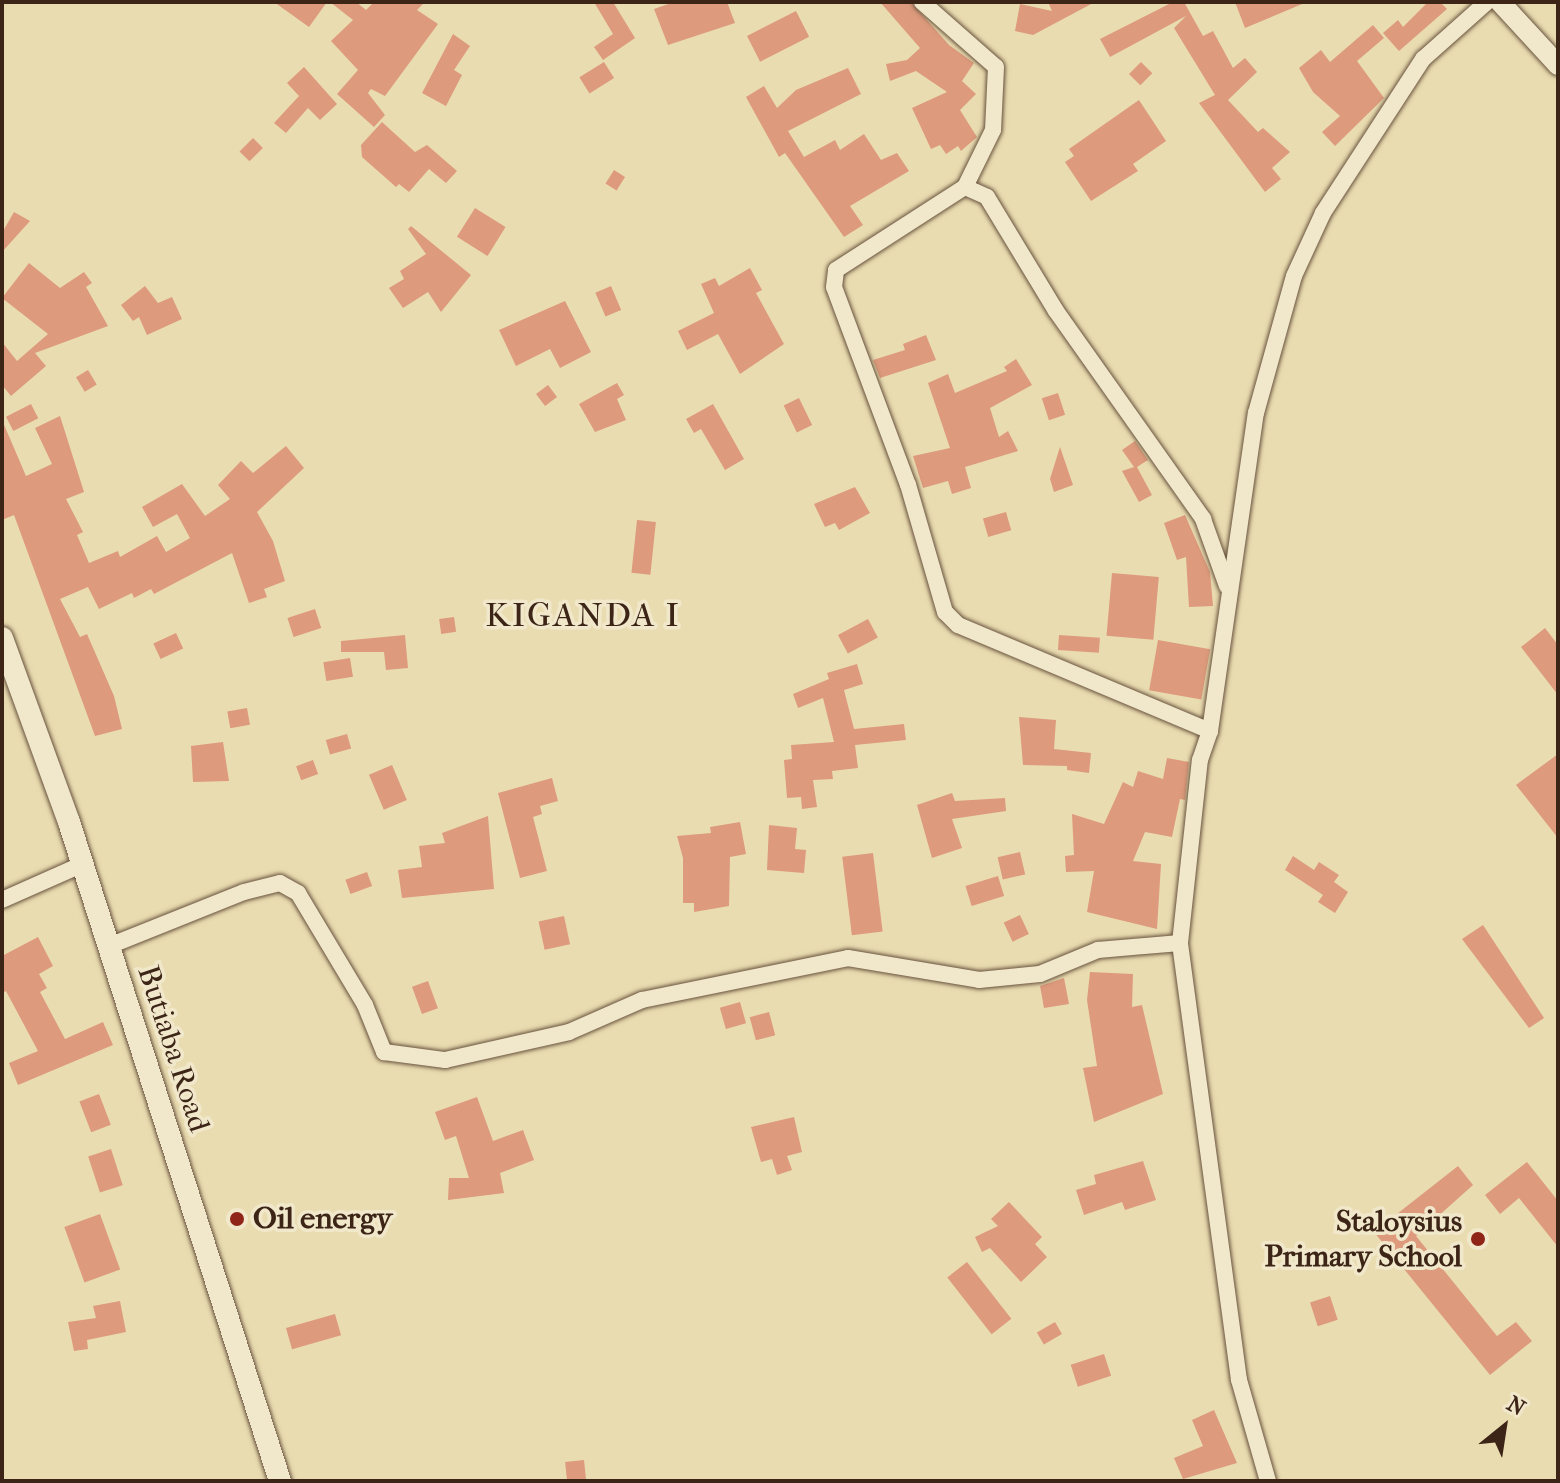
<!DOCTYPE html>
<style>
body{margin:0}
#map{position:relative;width:1560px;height:1483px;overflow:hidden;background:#eadcb1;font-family:"IM FELL French Canon",serif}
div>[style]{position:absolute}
.building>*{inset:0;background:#dd9a7c;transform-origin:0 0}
.roads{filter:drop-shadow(0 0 2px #68533d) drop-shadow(0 0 2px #68533d)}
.minor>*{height:16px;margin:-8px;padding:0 8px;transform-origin:8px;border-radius:8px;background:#f1e8cc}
.tertiary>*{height:20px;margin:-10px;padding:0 10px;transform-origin:10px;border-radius:10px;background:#f1e8cc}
.secondary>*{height:22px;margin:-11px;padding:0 11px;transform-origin:11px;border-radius:11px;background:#f1e8cc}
.dots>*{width:22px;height:22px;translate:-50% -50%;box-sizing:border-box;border:4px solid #f1e8cc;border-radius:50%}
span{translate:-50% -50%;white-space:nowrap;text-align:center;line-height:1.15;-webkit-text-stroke:7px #f1e8cc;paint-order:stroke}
.street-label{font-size:30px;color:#3c2516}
.poi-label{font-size:30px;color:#3c2516;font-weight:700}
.left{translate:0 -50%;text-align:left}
.right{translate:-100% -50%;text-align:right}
.quarter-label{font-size:34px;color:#3c2516;letter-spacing:2px}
.frame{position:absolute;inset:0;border:4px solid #3c2516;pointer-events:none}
.north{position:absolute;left:1464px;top:1387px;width:80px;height:80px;-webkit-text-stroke:6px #f1e8cc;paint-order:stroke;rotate:30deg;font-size:22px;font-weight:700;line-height:32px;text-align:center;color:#3c2516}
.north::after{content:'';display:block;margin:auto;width:28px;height:36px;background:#3c2516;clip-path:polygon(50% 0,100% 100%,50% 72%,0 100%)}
</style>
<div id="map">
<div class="building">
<i style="clip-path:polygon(274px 2px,327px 2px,309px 27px)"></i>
<i style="clip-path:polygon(330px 2px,356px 2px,366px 10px,374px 2px,425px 2px,417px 10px,438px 24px,385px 96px,371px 89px,368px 93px,385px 115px,374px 127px,337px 94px,358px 70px,331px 41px,353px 20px)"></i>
<i style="clip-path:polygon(594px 2px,613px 2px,635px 38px,603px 60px,594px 47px,613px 34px)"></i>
<i style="clip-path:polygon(674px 2px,727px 2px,735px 23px,668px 45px,654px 9px)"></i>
<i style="clip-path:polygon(880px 2px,911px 2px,949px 45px,974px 63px,962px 81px,976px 94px,960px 110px,977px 137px,961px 151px,958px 146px,946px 154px,940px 145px,931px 149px,912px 108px,947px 92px,916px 71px,890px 81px,886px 64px,907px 60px,920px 48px)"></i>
<i style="clip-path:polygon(1048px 2px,1095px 2px,1033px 35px,1015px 31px,1020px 4px,1052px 11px)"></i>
<i style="clip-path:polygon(1173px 2px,1184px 2px,1203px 36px,1213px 31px,1233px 68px,1245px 58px,1257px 72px,1228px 100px,1258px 132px,1263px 128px,1290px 152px,1272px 168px,1281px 179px,1265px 192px,1199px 103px,1215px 95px,1174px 28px,1186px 16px,1110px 57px,1100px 39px)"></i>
<i style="clip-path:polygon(1235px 2px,1307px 2px,1245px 28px)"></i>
<i style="clip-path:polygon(1428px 2px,1440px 2px,1447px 9px,1399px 51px,1383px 33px,1398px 20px,1403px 27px)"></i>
<i style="left:796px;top:11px;width:29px;height:55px;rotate:63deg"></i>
<i style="clip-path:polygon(1373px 25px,1384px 38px,1357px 61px,1384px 98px,1335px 146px,1322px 132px,1340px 116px,1313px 92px,1299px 68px,1321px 50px,1330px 62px)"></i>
<i style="clip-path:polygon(453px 34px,470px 46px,454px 70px,462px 75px,446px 106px,422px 93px)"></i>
<i style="left:604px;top:62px;width:19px;height:29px;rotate:58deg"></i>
<i style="left:1141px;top:62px;width:16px;height:17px;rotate:45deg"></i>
<i style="clip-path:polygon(304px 67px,337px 104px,320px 120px,308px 108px,286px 133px,274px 123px,299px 96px,287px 83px)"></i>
<i style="clip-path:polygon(848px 68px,861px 94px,788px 131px,804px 157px,835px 140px,840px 150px,864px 134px,881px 160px,897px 153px,909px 171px,850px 206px,863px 225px,844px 237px,785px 153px,779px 157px,746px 97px,764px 86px,777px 108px,796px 90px)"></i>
<i style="clip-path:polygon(1139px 100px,1166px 141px,1133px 164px,1138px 171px,1091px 201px,1065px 162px,1074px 156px,1069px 149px)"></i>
<i style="clip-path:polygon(382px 122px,415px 152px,427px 145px,457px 171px,446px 183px,429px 169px,409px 192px,399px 184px,396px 187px,362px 157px,361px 145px)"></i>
<i style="left:253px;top:138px;width:14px;height:19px;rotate:45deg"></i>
<i style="left:614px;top:170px;width:13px;height:16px;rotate:32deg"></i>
<i style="left:475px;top:208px;width:36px;height:34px;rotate:32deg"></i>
<i style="clip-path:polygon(14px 212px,30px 221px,2px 252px,2px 233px)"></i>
<i style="clip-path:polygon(411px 226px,471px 275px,441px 312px,428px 292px,403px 308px,389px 288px,404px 279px,400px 271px,426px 254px,408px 229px)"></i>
<i style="clip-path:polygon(29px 263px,60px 288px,84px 272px,92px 283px,86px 287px,108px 326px,35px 353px,46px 366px,11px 396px,2px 385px,2px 342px,17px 361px,48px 334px,2px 298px)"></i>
<i style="clip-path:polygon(750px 268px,762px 290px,756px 293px,784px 344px,740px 374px,718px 334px,687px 350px,678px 331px,714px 313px,701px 284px,715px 278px,719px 286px)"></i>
<i style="clip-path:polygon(145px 286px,158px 303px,172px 297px,182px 319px,147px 335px,139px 317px,133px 321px,121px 305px)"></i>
<i style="left:611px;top:286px;width:26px;height:17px;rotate:67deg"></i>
<i style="clip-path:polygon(565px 301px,591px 352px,560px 368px,550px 349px,516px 366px,499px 330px)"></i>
<i style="clip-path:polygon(926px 335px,936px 360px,880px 378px,873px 360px,905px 350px,903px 344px)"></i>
<i style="clip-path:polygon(1016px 359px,1032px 385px,990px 408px,999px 437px,1008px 431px,1018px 451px,965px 467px,971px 488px,952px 494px,948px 481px,923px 488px,913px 456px,950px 448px,928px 383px,948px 374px,955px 393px,1007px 371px,1004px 367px)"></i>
<i style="left:88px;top:370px;width:17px;height:14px;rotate:59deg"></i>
<i style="clip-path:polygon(617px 383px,624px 395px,617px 399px,626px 420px,595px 432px,579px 404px)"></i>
<i style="left:548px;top:385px;width:15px;height:15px;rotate:53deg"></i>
<i style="left:1058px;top:393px;width:23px;height:17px;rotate:72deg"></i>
<i style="left:799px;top:398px;width:30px;height:17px;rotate:64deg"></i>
<i style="left:31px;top:404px;width:16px;height:28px;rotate:63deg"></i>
<i style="clip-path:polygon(713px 404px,744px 459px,725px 470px,701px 429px,694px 433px,686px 419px)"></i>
<i style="clip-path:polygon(60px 416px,84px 492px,66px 499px,83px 532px,77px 535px,89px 563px,118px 551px,120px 557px,157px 536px,166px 552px,190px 538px,177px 514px,153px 527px,142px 507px,182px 484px,205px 516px,230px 499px,218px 485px,241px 461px,253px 473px,286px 446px,304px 468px,257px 512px,273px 541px,285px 581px,264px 589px,267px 597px,249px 603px,232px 553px,154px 594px,151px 589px,134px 598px,132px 593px,99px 609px,88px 587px,60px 599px,80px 637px,87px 634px,114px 696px,122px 729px,95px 736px,14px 515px,2px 520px,2px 420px,26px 476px,52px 464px,35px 428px)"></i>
<i style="clip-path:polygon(1135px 441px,1148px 460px,1137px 467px,1152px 495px,1139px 502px,1122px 471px,1134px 467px,1122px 450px)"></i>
<i style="clip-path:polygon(1060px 447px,1073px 485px,1054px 492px,1050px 479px)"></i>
<i style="clip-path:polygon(855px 487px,870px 513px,839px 530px,835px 523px,825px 527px,814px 504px)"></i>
<i style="left:1006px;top:512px;width:19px;height:24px;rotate:74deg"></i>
<i style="clip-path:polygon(1185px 515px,1210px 572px,1213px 606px,1189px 607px,1186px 557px,1177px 560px,1164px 523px)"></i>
<i style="left:637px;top:520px;width:19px;height:53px;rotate:6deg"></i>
<i style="left:1112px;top:573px;width:47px;height:63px;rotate:5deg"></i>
<i style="left:315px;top:609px;width:20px;height:29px;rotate:72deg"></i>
<i style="left:454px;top:617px;width:15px;height:15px;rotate:82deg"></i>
<i style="left:868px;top:619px;width:21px;height:34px;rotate:62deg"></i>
<i style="clip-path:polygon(1545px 628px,1558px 645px,1558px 695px,1521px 647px)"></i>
<i style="left:176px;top:633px;width:17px;height:25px;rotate:65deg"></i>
<i style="clip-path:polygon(405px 635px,408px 668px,386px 670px,384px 652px,341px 652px,341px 641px)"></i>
<i style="left:1059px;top:635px;width:41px;height:15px;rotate:4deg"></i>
<i style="left:1158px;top:640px;width:53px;height:51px;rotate:10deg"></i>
<i style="left:350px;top:658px;width:19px;height:27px;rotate:81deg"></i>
<i style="clip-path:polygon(857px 664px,863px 684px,844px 690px,854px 729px,904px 724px,906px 740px,855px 745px,858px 768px,832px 771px,833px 779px,813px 780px,817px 807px,802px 809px,801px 797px,787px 798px,784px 760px,792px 759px,791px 745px,834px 742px,823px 698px,798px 708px,793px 694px,829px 679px,827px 673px)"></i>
<i style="left:247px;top:708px;width:17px;height:20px;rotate:80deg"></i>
<i style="clip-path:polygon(1019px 717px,1056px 720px,1054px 749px,1091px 753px,1089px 773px,1067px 770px,1067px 766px,1023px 765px)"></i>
<i style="left:347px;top:734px;width:15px;height:22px;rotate:74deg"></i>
<i style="clip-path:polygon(223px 742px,229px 781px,193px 782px,191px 746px)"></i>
<i style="clip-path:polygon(1558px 754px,1558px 838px,1516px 785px)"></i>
<i style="clip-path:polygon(1167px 758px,1189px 762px,1185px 800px,1180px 799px,1172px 837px,1145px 832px,1133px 861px,1161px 864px,1157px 929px,1087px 912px,1094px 871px,1066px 872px,1065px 856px,1074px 855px,1072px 814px,1104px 824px,1123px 782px,1133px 787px,1138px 771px,1163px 779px)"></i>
<i style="left:313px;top:760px;width:15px;height:18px;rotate:70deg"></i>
<i style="left:392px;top:765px;width:38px;height:25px;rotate:67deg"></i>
<i style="clip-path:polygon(552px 778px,558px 801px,540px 806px,542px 814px,533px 817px,547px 871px,520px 878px,498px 793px)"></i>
<i style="clip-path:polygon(952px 793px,955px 801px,1005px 798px,1006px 811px,952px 819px,962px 848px,932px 858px,917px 805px)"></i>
<i style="clip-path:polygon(488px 816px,494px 889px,402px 898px,398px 870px,422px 867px,419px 846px,445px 843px,442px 833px)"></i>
<i style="clip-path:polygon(740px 822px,746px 854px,730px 857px,729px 906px,694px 912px,694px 903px,683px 903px,683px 858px,677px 836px,711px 833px,710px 827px)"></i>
<i style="clip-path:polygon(769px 825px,797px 828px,795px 849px,806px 850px,804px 873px,767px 870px)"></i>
<i style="left:1020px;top:852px;width:23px;height:23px;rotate:77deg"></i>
<i style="left:873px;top:853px;width:79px;height:31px;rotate:83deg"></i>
<i style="clip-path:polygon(1293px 856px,1314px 870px,1319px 862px,1339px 875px,1334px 882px,1348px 892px,1335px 913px,1318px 902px,1323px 895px,1285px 870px)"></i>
<i style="left:367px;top:872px;width:15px;height:23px;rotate:70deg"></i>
<i style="left:998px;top:876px;width:21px;height:34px;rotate:73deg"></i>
<i style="left:1020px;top:915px;width:21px;height:18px;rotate:65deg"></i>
<i style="left:564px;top:916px;width:29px;height:26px;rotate:78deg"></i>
<i style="clip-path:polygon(1483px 925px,1544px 1018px,1529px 1028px,1462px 939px)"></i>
<i style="clip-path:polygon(38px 937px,53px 966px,39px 974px,47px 988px,40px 992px,65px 1039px,103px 1022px,113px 1045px,18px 1085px,9px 1063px,38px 1051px,6px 991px,2px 993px,2px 956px)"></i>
<i style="clip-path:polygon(1090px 972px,1133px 974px,1132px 1007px,1142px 1005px,1163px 1094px,1094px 1122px,1083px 1068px,1097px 1066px,1087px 1000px)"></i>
<i style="clip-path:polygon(1064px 978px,1069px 1004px,1044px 1008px,1040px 986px)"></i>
<i style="left:428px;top:981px;width:29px;height:17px;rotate:70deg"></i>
<i style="left:740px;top:1002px;width:22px;height:21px;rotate:74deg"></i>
<i style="left:769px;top:1012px;width:24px;height:20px;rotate:75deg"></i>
<i style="left:99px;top:1094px;width:33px;height:21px;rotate:69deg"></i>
<i style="clip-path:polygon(477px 1097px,493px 1141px,523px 1130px,534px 1160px,500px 1173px,504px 1193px,448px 1200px,449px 1178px,469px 1178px,456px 1136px,445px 1140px,435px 1112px)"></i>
<i style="clip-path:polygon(794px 1117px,802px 1152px,787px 1156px,792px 1170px,777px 1175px,772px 1159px,761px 1162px,751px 1127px)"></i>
<i style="left:111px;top:1149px;width:38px;height:24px;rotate:72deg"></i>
<i style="clip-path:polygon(1143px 1161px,1156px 1200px,1125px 1210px,1122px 1202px,1084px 1215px,1076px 1190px,1096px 1184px,1094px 1175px)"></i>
<i style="clip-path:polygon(1527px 1162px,1558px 1201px,1558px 1247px,1519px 1198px,1500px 1214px,1485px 1195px)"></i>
<i style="clip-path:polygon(1458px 1166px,1473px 1185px,1416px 1236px,1497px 1336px,1516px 1322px,1532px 1341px,1490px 1375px,1374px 1232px)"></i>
<i style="clip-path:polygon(1009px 1202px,1042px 1237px,1035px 1244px,1047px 1257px,1021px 1282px,990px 1248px,982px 1252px,975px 1237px,998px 1226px,991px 1219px)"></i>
<i style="left:100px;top:1214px;width:59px;height:38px;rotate:70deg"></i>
<i style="left:967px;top:1262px;width:72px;height:25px;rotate:52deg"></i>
<i style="left:1330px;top:1296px;width:25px;height:21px;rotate:72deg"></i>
<i style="clip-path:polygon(120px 1301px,126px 1332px,87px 1340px,88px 1349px,74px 1351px,68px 1322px,96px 1318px,93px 1306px)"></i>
<i style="left:335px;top:1314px;width:22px;height:51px;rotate:74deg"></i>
<i style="left:1055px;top:1322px;width:14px;height:21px;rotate:60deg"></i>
<i style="left:1104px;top:1354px;width:23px;height:35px;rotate:72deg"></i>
<i style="clip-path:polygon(1214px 1410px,1237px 1463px,1183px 1479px,1174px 1458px,1203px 1446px,1192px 1420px)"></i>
<i style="left:584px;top:1460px;width:20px;height:19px;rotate:84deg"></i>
</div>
<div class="roads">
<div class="minor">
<i style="left:922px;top:2px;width:98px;rotate:41.3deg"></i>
<i style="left:996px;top:67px;width:63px;rotate:92.7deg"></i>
<i style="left:993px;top:130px;width:64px;rotate:116.2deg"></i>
<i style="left:1210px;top:731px;width:273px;rotate:-157.2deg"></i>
<i style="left:958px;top:625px;width:18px;rotate:-135deg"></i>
<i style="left:945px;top:612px;width:132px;rotate:-106.2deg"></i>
<i style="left:908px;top:485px;width:211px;rotate:-110.5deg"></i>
<i style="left:834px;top:287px;width:17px;rotate:-83deg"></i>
<i style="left:836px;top:270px;width:153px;rotate:-32.8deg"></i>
<i style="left:965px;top:187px;width:24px;rotate:24deg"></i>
<i style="left:987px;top:197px;width:133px;rotate:58.8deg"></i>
<i style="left:1056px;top:311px;width:255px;rotate:54.7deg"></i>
<i style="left:1203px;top:519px;width:71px;rotate:70.3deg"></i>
<i style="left:2px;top:900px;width:86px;rotate:-23.9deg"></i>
<i style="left:109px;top:946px;width:145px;rotate:-21.8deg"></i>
<i style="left:244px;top:892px;width:37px;rotate:-14deg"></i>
<i style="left:280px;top:883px;width:21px;rotate:29deg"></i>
<i style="left:298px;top:893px;width:131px;rotate:59.1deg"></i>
<i style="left:365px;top:1005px;width:51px;rotate:68deg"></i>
<i style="left:384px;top:1052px;width:62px;rotate:7.5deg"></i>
<i style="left:445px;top:1060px;width:127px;rotate:-12.7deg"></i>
<i style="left:569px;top:1032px;width:80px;rotate:-23.7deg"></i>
<i style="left:642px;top:1000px;width:210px;rotate:-11.5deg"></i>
<i style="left:848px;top:958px;width:133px;rotate:9.5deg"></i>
<i style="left:979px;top:980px;width:61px;rotate:-5.6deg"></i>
<i style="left:1040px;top:974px;width:63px;rotate:-22.5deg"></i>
<i style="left:1098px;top:950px;width:82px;rotate:-4.9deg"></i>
<i style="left:1268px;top:1481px;width:105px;rotate:-106deg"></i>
<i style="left:1239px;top:1380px;width:441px;rotate:-97.7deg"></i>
<i style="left:1180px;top:943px;width:184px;rotate:-83.8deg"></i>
<i style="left:1200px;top:760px;width:31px;rotate:-71deg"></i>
<i style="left:1210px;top:731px;width:321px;rotate:-81.8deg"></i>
<i style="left:1256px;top:413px;width:142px;rotate:-74.5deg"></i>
<i style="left:1294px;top:276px;width:69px;rotate:-65.3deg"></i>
<i style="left:1323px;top:213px;width:184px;rotate:-57deg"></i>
<i style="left:1423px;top:59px;width:86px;rotate:-41.7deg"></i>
</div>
<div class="tertiary">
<i style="left:1500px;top:2px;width:86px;rotate:47.4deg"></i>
</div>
<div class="secondary">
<i style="left:2px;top:638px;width:196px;rotate:70deg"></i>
<i style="left:69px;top:822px;width:692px;rotate:72.25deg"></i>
</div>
</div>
<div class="dots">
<i style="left:237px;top:1219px;background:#8f2418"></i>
<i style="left:1478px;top:1239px;background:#8f2418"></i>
</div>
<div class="street-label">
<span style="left:173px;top:1049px;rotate:72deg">Butiaba Road</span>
</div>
<div class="poi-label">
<span class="left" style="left:253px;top:1219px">Oil energy</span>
<span class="right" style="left:1462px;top:1239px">Staloysius<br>Primary School</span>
</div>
<div class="quarter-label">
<span style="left:583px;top:616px">KIGANDA I</span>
</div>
<div class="frame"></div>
<div class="north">N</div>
</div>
